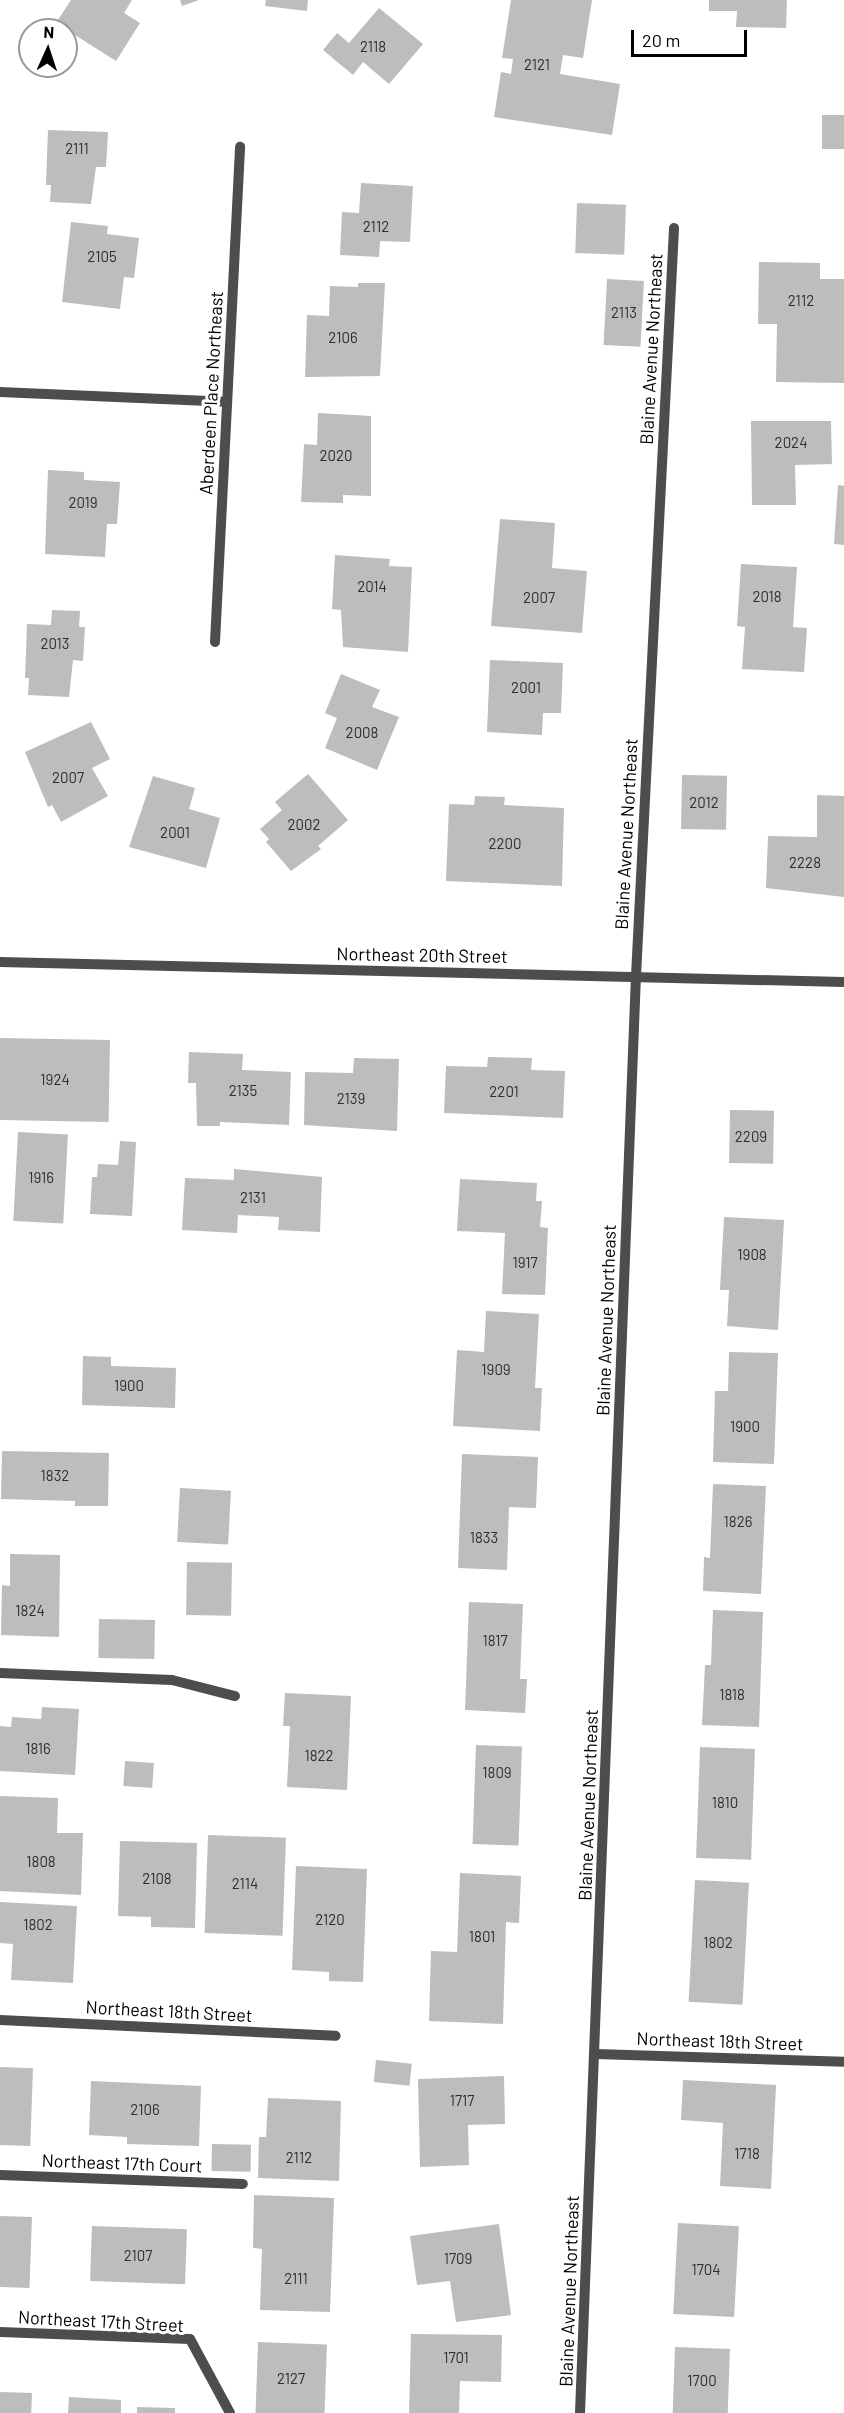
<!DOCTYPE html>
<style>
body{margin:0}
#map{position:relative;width:844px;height:2413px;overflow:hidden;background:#fff;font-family:Barlow,sans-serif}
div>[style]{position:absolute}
.building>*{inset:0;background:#bdbdbd;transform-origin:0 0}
.minor>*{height:10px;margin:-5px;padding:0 5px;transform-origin:5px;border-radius:5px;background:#4d4d4d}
span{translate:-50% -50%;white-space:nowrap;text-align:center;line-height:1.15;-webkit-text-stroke:6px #fff;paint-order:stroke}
.number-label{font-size:15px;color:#2f2f2f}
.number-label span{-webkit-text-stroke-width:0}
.street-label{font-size:18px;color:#000}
.north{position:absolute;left:18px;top:18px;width:60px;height:60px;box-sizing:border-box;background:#fff;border:2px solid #999;border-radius:50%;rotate:3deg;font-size:16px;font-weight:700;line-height:24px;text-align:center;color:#000}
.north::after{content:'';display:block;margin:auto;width:21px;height:27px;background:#000;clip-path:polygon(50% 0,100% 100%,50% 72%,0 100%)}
.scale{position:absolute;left:631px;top:30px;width:116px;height:27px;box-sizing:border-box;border:3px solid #000;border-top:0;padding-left:8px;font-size:18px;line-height:21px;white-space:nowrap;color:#000;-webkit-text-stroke:4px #fff;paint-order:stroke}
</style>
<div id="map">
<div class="building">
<i style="clip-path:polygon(71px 0,132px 0,124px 13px,140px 23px,116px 61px,56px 23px)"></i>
<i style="clip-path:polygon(180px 0,199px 0,182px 6px)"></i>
<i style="clip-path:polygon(266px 0,308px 0,307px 11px,265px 6px)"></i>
<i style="clip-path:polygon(511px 0,592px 0,583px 58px,563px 55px,560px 74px,620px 84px,612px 135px,494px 117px,501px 72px,511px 74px,513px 59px,502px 58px)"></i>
<i style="clip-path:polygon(709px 0,787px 0,786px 28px,736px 27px,737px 11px,709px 11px)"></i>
<i style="clip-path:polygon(379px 8px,423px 44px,389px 84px,363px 62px,353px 75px,323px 50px,337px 33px,349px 43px)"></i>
<i style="left:822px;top:115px;width:22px;height:34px"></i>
<i style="clip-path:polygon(48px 130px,108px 132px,106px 167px,96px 167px,91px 204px,50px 202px,51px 185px,46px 185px)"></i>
<i style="clip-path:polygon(361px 183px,413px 186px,410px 242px,380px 241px,379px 257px,340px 255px,342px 212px,359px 213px)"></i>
<i style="left:577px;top:203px;width:49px;height:50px;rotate:2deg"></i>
<i style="clip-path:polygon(71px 222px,108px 226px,107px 234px,139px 238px,134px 278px,124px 277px,120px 309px,62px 302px)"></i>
<i style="clip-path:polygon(759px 262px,820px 263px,820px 279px,844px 279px,844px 383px,776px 382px,777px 324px,758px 324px)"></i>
<i style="left:607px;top:279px;width:37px;height:66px;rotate:3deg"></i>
<i style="clip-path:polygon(358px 283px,385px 283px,380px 376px,305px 377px,307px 315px,329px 316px,330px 286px,358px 287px)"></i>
<i style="clip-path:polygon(318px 413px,371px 416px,371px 496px,343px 495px,343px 503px,301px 502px,304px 444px,317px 445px)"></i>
<i style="clip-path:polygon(751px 421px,831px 421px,832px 464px,795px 465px,796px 505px,752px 505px)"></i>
<i style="clip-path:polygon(48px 470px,84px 472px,84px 480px,120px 482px,117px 524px,107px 524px,105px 557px,45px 554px)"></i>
<i style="clip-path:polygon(838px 485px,844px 486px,844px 545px,834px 544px)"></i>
<i style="clip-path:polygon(500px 519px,555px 523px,552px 568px,587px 571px,582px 633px,491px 626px)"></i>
<i style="clip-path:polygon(335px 555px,390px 559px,389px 566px,412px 567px,408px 652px,343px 647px,341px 610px,332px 609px)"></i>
<i style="clip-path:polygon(741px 564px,797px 567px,793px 627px,807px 628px,804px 672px,742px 669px,745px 627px,737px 626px)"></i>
<i style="clip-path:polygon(52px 610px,80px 611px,79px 627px,85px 627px,83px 661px,73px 660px,69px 697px,28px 695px,29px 678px,25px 678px,27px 624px,51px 625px)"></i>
<i style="clip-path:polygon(490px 660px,563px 663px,561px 713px,543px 713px,542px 735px,487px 732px)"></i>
<i style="clip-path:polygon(341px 674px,380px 690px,372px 707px,399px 717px,377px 770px,325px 748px,337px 718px,325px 713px)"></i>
<i style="clip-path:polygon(91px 722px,110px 759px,92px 768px,108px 796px,61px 822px,52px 805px,48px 807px,25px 752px)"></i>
<i style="clip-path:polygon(308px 774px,348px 820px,318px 846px,321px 849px,291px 871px,266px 842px,269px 839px,260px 829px,282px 810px,275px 802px)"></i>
<i style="left:682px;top:775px;width:45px;height:54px;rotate:1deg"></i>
<i style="clip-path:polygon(153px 776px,195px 788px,189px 809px,220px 818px,206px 868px,129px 847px)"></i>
<i style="clip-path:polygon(817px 795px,844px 796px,844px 897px,766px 888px,768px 836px,817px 837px)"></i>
<i style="clip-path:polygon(475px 796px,505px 797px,504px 805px,564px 808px,562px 886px,446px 881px,449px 804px,474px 805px)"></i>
<i style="left:0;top:1038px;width:110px;height:82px;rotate:1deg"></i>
<i style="clip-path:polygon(189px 1052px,243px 1054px,242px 1070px,291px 1072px,289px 1125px,220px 1122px,220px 1126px,197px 1126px,196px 1083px,188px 1083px)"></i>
<i style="clip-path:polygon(488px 1057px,532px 1058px,531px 1070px,565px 1071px,563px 1118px,444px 1113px,446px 1066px,487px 1067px)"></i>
<i style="clip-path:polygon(354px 1058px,399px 1059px,397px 1131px,304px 1125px,305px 1072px,353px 1073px)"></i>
<i style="left:730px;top:1110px;width:44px;height:53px;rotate:1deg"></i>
<i style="left:18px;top:1132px;width:50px;height:89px;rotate:3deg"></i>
<i style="clip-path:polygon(120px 1141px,136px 1142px,132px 1216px,90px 1214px,92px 1177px,97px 1177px,98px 1164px,118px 1165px)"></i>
<i style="clip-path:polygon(234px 1169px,322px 1177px,320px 1232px,278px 1230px,279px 1217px,238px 1215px,237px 1233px,182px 1230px,185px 1178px,234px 1180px)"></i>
<i style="clip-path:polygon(460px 1179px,537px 1183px,536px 1201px,542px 1201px,540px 1227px,548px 1228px,545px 1295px,502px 1294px,505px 1233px,457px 1231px)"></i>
<i style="clip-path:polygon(724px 1217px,784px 1220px,778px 1330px,727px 1326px,729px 1290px,720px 1290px)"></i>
<i style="clip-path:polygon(486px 1311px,539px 1314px,535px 1388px,542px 1388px,540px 1431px,453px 1426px,457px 1350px,484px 1352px)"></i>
<i style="clip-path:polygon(729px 1352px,778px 1353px,774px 1464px,713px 1462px,715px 1391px,728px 1391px)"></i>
<i style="clip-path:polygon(83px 1356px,111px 1357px,111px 1366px,176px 1368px,175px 1408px,82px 1405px)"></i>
<i style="clip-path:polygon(2px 1451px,109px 1453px,108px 1506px,75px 1506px,75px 1501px,1px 1499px)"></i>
<i style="clip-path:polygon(462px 1454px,538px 1457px,536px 1508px,509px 1507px,507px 1570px,458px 1568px)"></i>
<i style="clip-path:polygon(713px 1484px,766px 1486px,761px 1594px,703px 1591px,704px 1557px,710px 1558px)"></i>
<i style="left:180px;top:1488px;width:51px;height:54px;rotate:3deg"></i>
<i style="clip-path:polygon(10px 1554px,60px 1555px,59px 1637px,1px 1635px,2px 1585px,10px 1586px)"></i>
<i style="left:187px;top:1562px;width:45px;height:53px;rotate:1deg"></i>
<i style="clip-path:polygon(469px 1602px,523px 1604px,520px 1679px,527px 1679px,525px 1713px,465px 1710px)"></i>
<i style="clip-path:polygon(713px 1610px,763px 1612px,759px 1727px,702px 1725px,705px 1665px,711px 1665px)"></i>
<i style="left:99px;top:1619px;width:56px;height:39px;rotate:1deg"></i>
<i style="clip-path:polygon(285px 1693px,351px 1696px,347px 1790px,287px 1787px,290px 1726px,283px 1726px)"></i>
<i style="clip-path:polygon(42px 1707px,79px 1709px,75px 1775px,0 1771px,0 1726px,11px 1727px,12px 1717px,41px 1719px)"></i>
<i style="left:476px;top:1745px;width:46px;height:99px;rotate:2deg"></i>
<i style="left:700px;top:1747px;width:55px;height:111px;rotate:2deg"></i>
<i style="left:125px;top:1761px;width:29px;height:25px;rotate:4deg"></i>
<i style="clip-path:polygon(0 1796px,58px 1798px,57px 1833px,83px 1833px,81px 1895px,0 1891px)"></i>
<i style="left:208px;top:1835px;width:78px;height:98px;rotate:2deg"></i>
<i style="clip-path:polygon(120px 1841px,197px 1843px,195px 1928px,151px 1927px,151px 1917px,118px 1916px)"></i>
<i style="clip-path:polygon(296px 1866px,367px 1869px,363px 1982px,329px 1981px,329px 1972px,292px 1970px)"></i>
<i style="clip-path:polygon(460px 1873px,521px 1876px,519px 1923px,506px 1922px,503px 2024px,429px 2021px,431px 1951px,457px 1952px)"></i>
<i style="left:695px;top:1880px;width:54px;height:122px;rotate:3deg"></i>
<i style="clip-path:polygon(0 1902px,77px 1906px,73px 1983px,11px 1980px,13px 1944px,0 1943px)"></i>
<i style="left:376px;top:2060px;width:36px;height:22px;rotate:6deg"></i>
<i style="left:0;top:2067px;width:33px;height:78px;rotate:2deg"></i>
<i style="clip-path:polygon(504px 2076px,505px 2124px,468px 2125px,469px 2165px,420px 2167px,418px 2079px)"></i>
<i style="clip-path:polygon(683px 2080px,776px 2085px,771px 2189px,720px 2186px,723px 2123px,681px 2120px)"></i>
<i style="clip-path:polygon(91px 2081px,201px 2086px,199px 2146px,127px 2144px,127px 2137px,89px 2135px)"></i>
<i style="clip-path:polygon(268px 2098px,341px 2101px,339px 2181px,258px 2178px,259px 2137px,266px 2137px)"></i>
<i style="left:212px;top:2144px;width:39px;height:27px;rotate:1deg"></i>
<i style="clip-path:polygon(254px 2195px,334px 2198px,330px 2312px,260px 2310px,262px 2249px,253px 2248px)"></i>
<i style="left:0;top:2216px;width:32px;height:71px;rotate:2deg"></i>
<i style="left:678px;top:2223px;width:61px;height:91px;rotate:3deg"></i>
<i style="clip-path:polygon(499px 2224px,511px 2315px,456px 2322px,450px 2281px,417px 2285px,410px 2236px)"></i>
<i style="left:92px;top:2226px;width:95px;height:55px;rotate:2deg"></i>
<i style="clip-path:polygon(411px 2334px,502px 2335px,501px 2382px,460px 2381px,459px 2413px,409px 2413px)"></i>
<i style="left:258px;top:2342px;width:69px;height:71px;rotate:2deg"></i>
<i style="left:675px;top:2347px;width:55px;height:66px;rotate:2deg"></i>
<i style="left:0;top:2392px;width:32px;height:21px;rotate:2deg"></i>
<i style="clip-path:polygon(69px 2397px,121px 2400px,121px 2413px,68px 2413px)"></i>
<i style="clip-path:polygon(137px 2407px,175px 2408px,175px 2413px,137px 2413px)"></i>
</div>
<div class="minor">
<i style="left:0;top:392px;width:226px;rotate:2.5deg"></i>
<i style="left:215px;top:642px;width:496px;rotate:-87.1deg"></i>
<i style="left:0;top:962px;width:844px;rotate:1.36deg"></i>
<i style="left:0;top:1673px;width:172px;rotate:2.3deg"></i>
<i style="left:172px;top:1680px;width:65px;rotate:14.3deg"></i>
<i style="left:0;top:2020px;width:336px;rotate:2.7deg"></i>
<i style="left:596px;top:2054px;width:248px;rotate:1.8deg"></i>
<i style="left:0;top:2175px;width:243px;rotate:2.1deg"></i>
<i style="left:0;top:2332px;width:190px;rotate:2.1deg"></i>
<i style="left:190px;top:2339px;width:84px;rotate:61.6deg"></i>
<i style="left:580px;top:2413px;width:1438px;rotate:-87.77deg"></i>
<i style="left:636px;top:976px;width:749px;rotate:-87.09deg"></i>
</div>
<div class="number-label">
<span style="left:373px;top:47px">2118</span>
<span style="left:537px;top:65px">2121</span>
<span style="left:77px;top:149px">2111</span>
<span style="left:376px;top:227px">2112</span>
<span style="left:102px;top:257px">2105</span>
<span style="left:801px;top:301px">2112</span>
<span style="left:624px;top:313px">2113</span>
<span style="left:343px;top:338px">2106</span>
<span style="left:791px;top:443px">2024</span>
<span style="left:336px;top:456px">2020</span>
<span style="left:83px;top:503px">2019</span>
<span style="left:372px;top:587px">2014</span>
<span style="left:767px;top:597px">2018</span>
<span style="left:539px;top:598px">2007</span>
<span style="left:55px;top:644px">2013</span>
<span style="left:526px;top:688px">2001</span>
<span style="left:362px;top:733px">2008</span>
<span style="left:68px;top:778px">2007</span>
<span style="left:704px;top:803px">2012</span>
<span style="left:304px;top:825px">2002</span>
<span style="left:175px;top:833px">2001</span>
<span style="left:505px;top:844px">2200</span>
<span style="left:805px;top:863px">2228</span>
<span style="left:55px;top:1080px">1924</span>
<span style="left:243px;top:1091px">2135</span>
<span style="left:504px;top:1092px">2201</span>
<span style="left:351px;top:1099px">2139</span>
<span style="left:751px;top:1137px">2209</span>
<span style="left:41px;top:1178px">1916</span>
<span style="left:253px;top:1198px">2131</span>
<span style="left:752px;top:1255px">1908</span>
<span style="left:525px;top:1263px">1917</span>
<span style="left:496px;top:1370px">1909</span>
<span style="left:129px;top:1386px">1900</span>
<span style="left:745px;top:1427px">1900</span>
<span style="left:55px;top:1476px">1832</span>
<span style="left:738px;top:1522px">1826</span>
<span style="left:484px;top:1538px">1833</span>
<span style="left:30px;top:1611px">1824</span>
<span style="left:495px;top:1641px">1817</span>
<span style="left:732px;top:1695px">1818</span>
<span style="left:38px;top:1749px">1816</span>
<span style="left:319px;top:1756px">1822</span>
<span style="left:497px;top:1773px">1809</span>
<span style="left:725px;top:1803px">1810</span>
<span style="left:41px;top:1862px">1808</span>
<span style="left:157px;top:1879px">2108</span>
<span style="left:245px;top:1884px">2114</span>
<span style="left:330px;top:1920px">2120</span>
<span style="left:38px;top:1925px">1802</span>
<span style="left:482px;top:1937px">1801</span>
<span style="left:718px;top:1943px">1802</span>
<span style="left:462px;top:2101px">1717</span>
<span style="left:145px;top:2110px">2106</span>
<span style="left:747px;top:2154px">1718</span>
<span style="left:299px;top:2158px">2112</span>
<span style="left:138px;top:2256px">2107</span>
<span style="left:458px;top:2259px">1709</span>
<span style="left:706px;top:2270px">1704</span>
<span style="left:296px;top:2279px">2111</span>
<span style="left:456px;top:2358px">1701</span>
<span style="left:291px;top:2379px">2127</span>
<span style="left:702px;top:2381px">1700</span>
</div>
<div class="street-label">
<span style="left:651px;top:349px;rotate:-87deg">Blaine Avenue Northeast</span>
<span style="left:211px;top:393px;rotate:-87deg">Aberdeen Place Northeast</span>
<span style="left:626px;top:834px;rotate:-87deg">Blaine Avenue Northeast</span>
<span style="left:422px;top:955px;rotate:1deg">Northeast 20th Street</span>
<span style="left:606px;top:1320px;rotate:-88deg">Blaine Avenue Northeast</span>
<span style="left:588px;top:1805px;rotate:-88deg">Blaine Avenue Northeast</span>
<span style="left:169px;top:2011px;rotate:3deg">Northeast 18th Street</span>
<span style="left:720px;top:2041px;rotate:2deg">Northeast 18th Street</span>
<span style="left:122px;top:2163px;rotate:2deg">Northeast 17th Court</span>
<span style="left:569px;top:2291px;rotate:-88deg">Blaine Avenue Northeast</span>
<span style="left:101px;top:2321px;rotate:3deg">Northeast 17th Street</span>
</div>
<div class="north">N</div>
<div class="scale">20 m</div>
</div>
